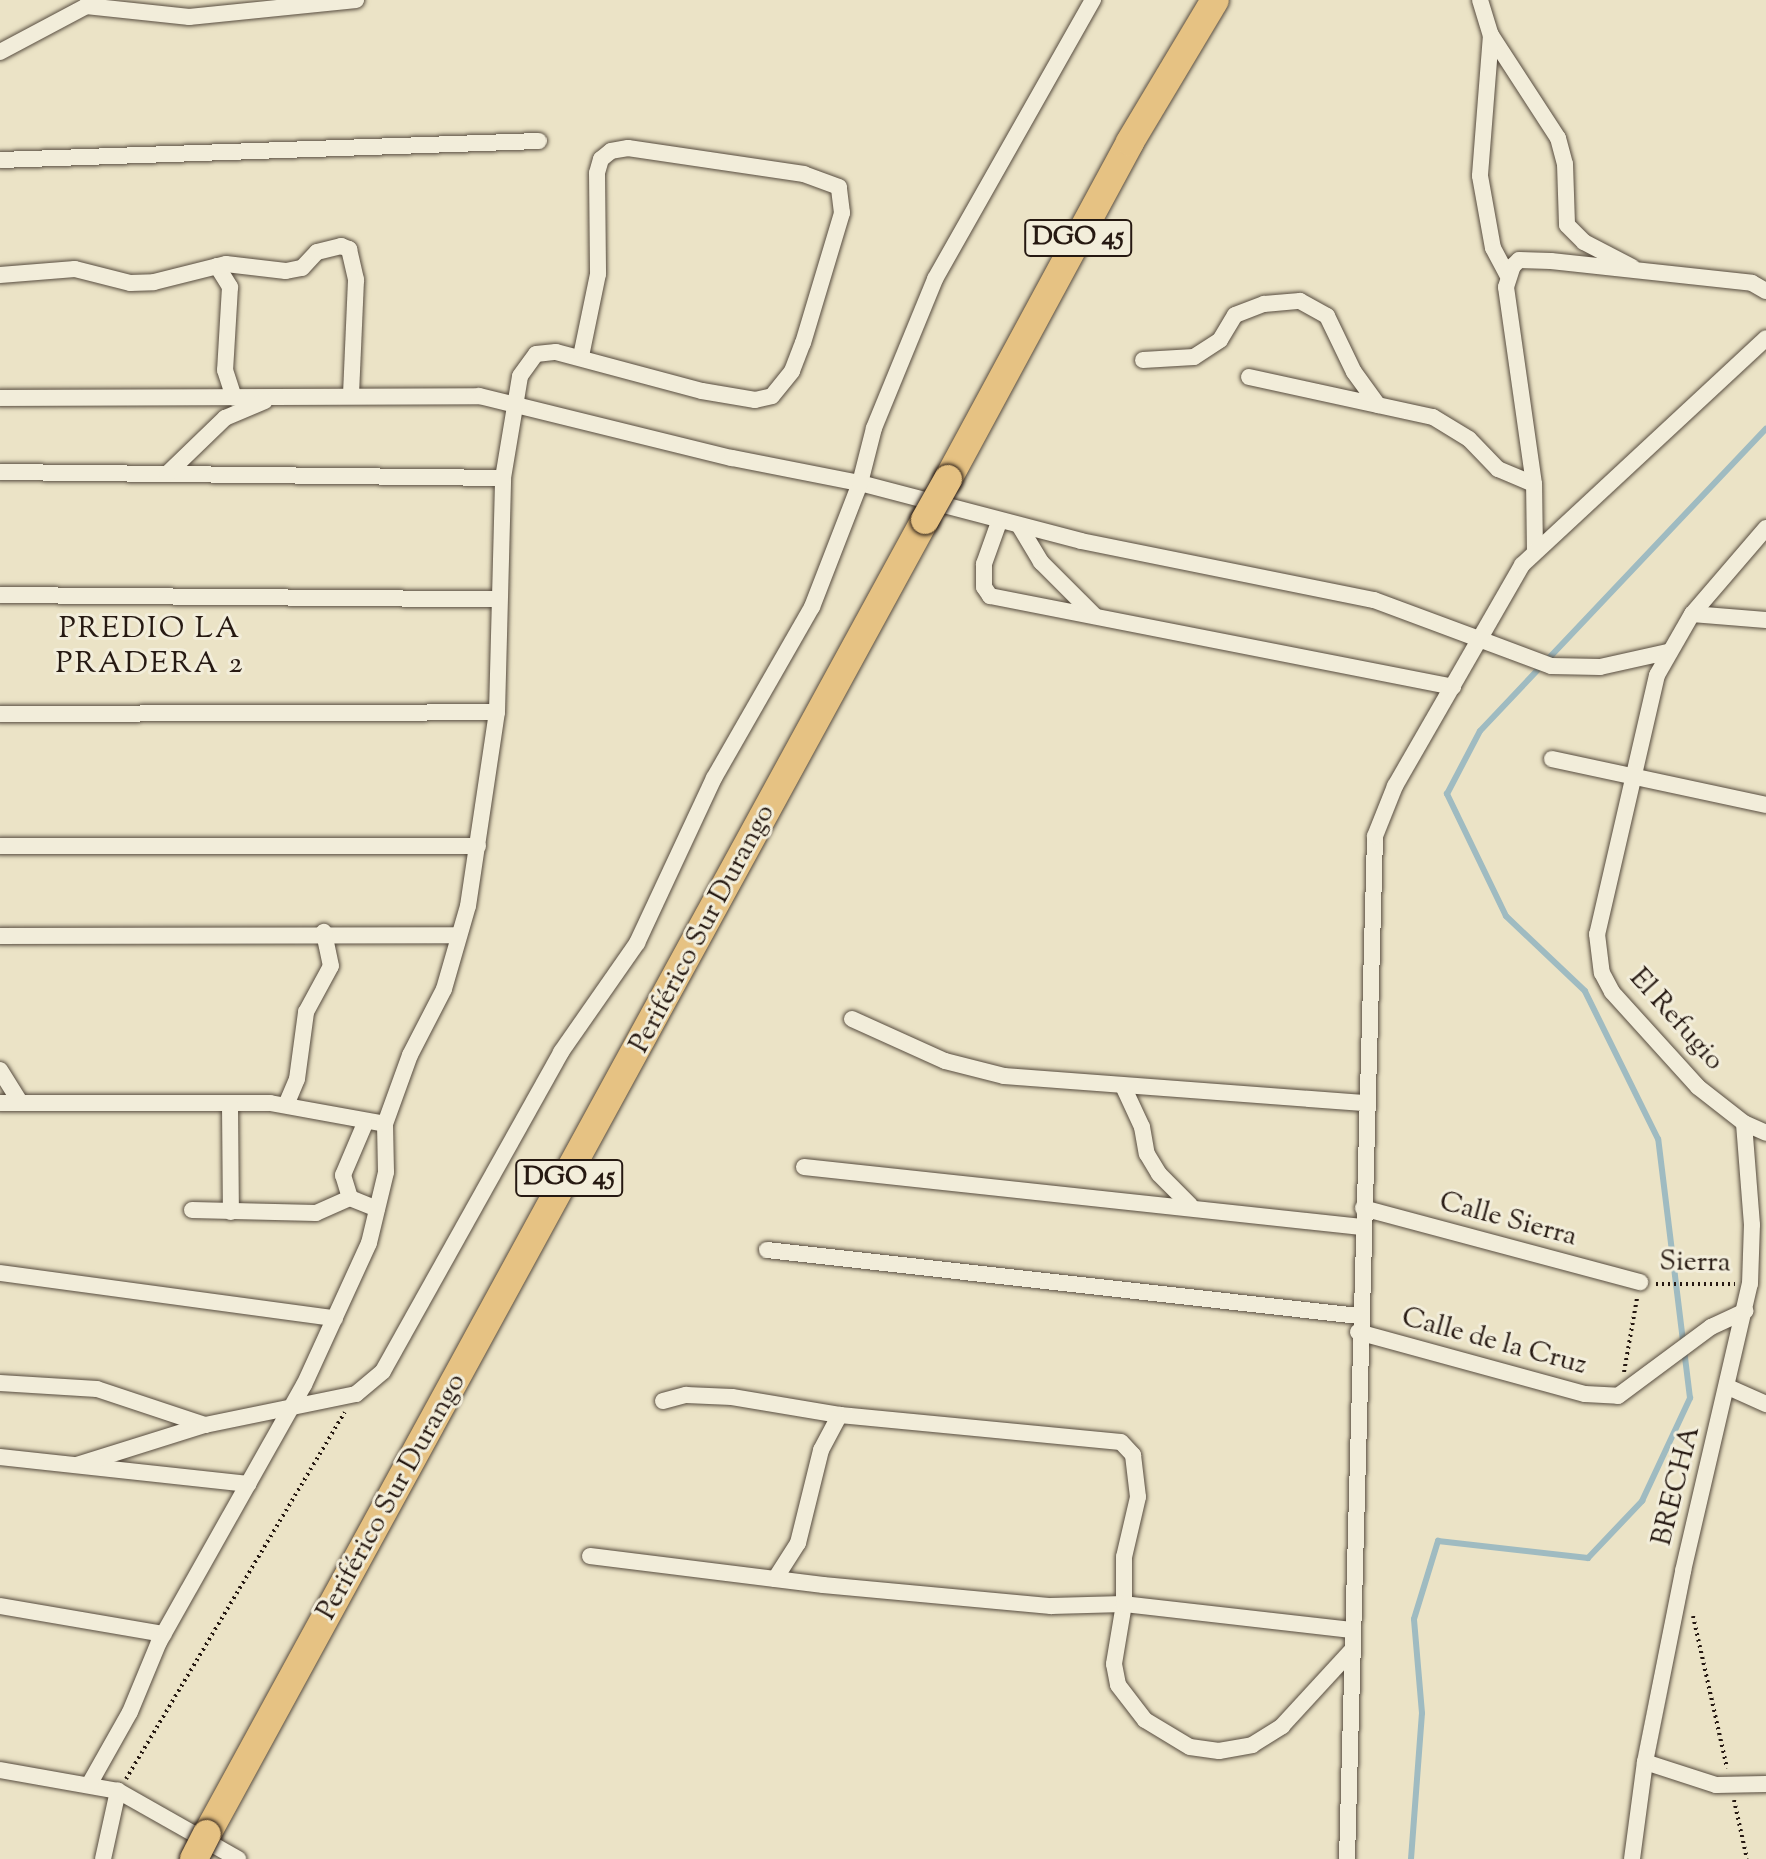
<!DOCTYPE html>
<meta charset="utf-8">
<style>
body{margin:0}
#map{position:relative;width:1766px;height:1859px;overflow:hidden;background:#ebe3c6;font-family:"Sorts Mill Goudy",serif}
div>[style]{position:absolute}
.stream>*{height:6px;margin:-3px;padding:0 3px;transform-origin:3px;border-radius:3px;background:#9fbbc1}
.path>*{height:4px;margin-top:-2px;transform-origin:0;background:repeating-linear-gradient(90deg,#261912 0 2px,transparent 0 6px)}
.roads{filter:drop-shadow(0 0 2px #574c3f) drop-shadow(0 0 2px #574c3f)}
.minor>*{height:16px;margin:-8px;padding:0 8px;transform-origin:8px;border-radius:8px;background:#f2edda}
.trunk>*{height:28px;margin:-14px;padding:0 14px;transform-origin:14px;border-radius:14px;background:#e6c283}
.bridges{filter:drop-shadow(0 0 2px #261912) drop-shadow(0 0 2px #261912)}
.trunk-bridge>*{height:28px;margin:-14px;padding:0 14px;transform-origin:14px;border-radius:14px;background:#e6c283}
span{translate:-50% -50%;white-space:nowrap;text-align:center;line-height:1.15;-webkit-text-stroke:6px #f2edda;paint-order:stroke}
.shield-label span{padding:2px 6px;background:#f2edda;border:2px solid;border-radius:6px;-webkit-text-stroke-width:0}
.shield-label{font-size:26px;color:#261912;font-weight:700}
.street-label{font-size:28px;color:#261912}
.neighbourhood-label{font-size:30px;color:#261912;letter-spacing:2px}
</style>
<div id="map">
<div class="stream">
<i style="left:1411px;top:1859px;width:146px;rotate:-85.7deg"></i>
<i style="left:1422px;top:1713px;width:94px;rotate:-94.9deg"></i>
<i style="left:1414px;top:1619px;width:82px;rotate:-72.9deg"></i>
<i style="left:1438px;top:1541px;width:151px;rotate:6.5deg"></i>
<i style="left:1588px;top:1558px;width:79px;rotate:-46.5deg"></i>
<i style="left:1642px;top:1501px;width:114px;rotate:-65deg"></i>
<i style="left:1690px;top:1398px;width:261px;rotate:-97deg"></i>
<i style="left:1658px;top:1139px;width:165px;rotate:-116.3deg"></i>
<i style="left:1585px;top:991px;width:109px;rotate:-136.5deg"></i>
<i style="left:1506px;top:916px;width:136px;rotate:-115.8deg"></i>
<i style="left:1447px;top:794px;width:71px;rotate:-62.4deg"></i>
<i style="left:1480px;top:731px;width:416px;rotate:-46.6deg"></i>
</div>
<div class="path">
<i style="left:1656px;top:1284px;width:79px"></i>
<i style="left:1624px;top:1372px;width:75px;rotate:-80deg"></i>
<i style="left:1693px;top:1616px;width:156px;rotate:77.4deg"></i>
<i style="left:126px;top:1779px;width:427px;rotate:-59.2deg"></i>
<i style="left:1734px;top:1800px;width:60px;rotate:77.6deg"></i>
</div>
<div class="roads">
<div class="minor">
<i style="left:1480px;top:0;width:37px;rotate:73deg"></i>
<i style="left:1491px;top:35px;width:141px;rotate:94.5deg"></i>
<i style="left:1480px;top:176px;width:73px;rotate:79.8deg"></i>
<i style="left:1493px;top:248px;width:32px;rotate:62deg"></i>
<i style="left:86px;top:6px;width:104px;rotate:6.1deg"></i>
<i style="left:189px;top:17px;width:168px;rotate:-5.8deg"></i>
<i style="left:1491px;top:35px;width:123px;rotate:57deg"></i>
<i style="left:1558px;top:138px;width:27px;rotate:75deg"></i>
<i style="left:1565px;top:164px;width:61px;rotate:88.1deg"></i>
<i style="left:1567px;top:225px;width:24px;rotate:45deg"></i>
<i style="left:1584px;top:242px;width:54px;rotate:27.5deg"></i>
<i style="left:0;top:52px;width:106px;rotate:-28deg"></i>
<i style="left:0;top:160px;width:539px;rotate:-2.02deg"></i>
<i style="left:217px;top:266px;width:25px;rotate:58deg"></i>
<i style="left:230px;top:287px;width:83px;rotate:93.4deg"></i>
<i style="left:225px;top:370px;width:29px;rotate:72deg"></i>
<i style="left:0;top:275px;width:75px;rotate:-4.6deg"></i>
<i style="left:75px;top:269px;width:57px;rotate:14.3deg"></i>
<i style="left:130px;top:283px;width:24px;rotate:-2deg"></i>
<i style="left:154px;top:282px;width:74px;rotate:-14deg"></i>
<i style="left:226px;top:264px;width:60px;rotate:6.7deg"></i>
<i style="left:286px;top:271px;width:16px;rotate:-11deg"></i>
<i style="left:302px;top:268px;width:22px;rotate:-47deg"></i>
<i style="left:317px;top:252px;width:25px;rotate:-14deg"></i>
<i style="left:341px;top:246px;width:9px;rotate:21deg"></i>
<i style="left:349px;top:249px;width:32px;rotate:77deg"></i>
<i style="left:356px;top:280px;width:113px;rotate:92.5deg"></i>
<i style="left:1143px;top:360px;width:51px;rotate:-3.4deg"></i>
<i style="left:1194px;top:357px;width:31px;rotate:-33deg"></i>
<i style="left:1220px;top:340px;width:29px;rotate:-59deg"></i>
<i style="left:1235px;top:315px;width:31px;rotate:-21deg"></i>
<i style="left:1264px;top:304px;width:36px;rotate:-5deg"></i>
<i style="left:1300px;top:301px;width:31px;rotate:29deg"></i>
<i style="left:1327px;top:316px;width:62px;rotate:64.3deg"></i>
<i style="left:1354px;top:372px;width:41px;rotate:54deg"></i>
<i style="left:1249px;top:377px;width:188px;rotate:12.3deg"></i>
<i style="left:1433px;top:417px;width:42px;rotate:31.4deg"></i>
<i style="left:1469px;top:439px;width:42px;rotate:46deg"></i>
<i style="left:1498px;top:469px;width:39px;rotate:23deg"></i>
<i style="left:0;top:398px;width:479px;rotate:-0.2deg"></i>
<i style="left:479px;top:396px;width:260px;rotate:13.8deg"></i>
<i style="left:732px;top:458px;width:130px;rotate:11.1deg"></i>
<i style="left:860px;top:483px;width:228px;rotate:14.7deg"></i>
<i style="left:1081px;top:541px;width:299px;rotate:11.4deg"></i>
<i style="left:1374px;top:600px;width:189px;rotate:20.4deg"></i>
<i style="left:1551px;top:666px;width:49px;rotate:1.2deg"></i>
<i style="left:1600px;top:667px;width:69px;rotate:-12.6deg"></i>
<i style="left:0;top:472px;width:503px;rotate:0.68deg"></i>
<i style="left:167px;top:474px;width:81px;rotate:-44deg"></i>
<i style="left:225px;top:418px;width:43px;rotate:-23deg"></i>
<i style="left:999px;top:522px;width:45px;rotate:109.7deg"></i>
<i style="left:984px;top:564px;width:23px;rotate:90deg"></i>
<i style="left:984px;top:587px;width:11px;rotate:56deg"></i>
<i style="left:990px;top:596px;width:472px;rotate:11.1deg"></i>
<i style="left:1020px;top:527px;width:41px;rotate:59deg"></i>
<i style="left:1041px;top:562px;width:76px;rotate:45deg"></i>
<i style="left:1766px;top:528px;width:113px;rotate:130.7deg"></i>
<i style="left:1692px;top:614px;width:70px;rotate:119.8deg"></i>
<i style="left:1657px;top:675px;width:266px;rotate:103deg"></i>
<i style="left:1597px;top:934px;width:39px;rotate:83deg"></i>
<i style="left:1602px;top:973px;width:21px;rotate:62deg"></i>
<i style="left:1612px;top:992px;width:128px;rotate:47.8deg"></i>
<i style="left:1698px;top:1087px;width:58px;rotate:38deg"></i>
<i style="left:1744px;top:1123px;width:24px;rotate:24deg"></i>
<i style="left:1535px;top:552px;width:68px;rotate:-90.8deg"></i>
<i style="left:1534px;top:484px;width:199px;rotate:-98.1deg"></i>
<i style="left:1506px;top:287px;width:22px;rotate:-72deg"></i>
<i style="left:1513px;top:266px;width:8px;rotate:-45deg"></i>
<i style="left:1519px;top:260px;width:32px;rotate:2deg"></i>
<i style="left:1551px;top:261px;width:202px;rotate:6.2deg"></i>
<i style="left:1752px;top:283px;width:16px;rotate:30deg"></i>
<i style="left:0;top:595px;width:498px;rotate:0.5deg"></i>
<i style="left:1692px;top:614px;width:74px;rotate:4.6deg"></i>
<i style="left:0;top:714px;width:497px;rotate:-0.2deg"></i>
<i style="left:1552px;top:759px;width:219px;rotate:12.1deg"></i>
<i style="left:0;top:846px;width:478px"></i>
<i style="left:0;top:936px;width:458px;rotate:-0.1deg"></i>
<i style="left:852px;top:1019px;width:102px;rotate:24.3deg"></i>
<i style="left:945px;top:1061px;width:61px;rotate:14.3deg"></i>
<i style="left:1004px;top:1076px;width:364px;rotate:4.3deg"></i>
<i style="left:0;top:1070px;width:38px;rotate:58deg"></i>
<i style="left:1123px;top:1086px;width:45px;rotate:65.1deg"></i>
<i style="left:1142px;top:1127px;width:27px;rotate:80deg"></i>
<i style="left:1147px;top:1154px;width:23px;rotate:59deg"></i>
<i style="left:1159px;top:1174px;width:44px;rotate:45deg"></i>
<i style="left:0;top:1103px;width:270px"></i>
<i style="left:270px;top:1103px;width:117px;rotate:10.3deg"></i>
<i style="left:230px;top:1105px;width:107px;rotate:89.5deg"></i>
<i style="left:286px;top:1105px;width:28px;rotate:-67deg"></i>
<i style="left:297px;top:1079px;width:68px;rotate:-82.3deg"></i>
<i style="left:306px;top:1012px;width:52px;rotate:-61.5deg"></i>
<i style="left:331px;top:966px;width:35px;rotate:-102deg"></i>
<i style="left:366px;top:1121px;width:59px;rotate:113.1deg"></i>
<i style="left:343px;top:1175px;width:24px;rotate:73deg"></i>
<i style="left:350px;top:1198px;width:29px;rotate:22deg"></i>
<i style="left:804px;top:1167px;width:561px;rotate:6.14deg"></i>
<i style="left:1363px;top:1208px;width:287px;rotate:15deg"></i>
<i style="left:192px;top:1210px;width:124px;rotate:1.4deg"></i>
<i style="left:316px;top:1213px;width:37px;rotate:-24deg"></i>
<i style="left:767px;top:1250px;width:596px;rotate:6.36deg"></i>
<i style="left:0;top:1273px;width:338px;rotate:7.7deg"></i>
<i style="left:1358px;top:1332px;width:235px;rotate:15.3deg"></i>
<i style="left:1585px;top:1394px;width:33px;rotate:3deg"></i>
<i style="left:1618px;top:1396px;width:116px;rotate:-36.6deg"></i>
<i style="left:1711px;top:1327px;width:38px;rotate:-25deg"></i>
<i style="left:0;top:1383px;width:97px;rotate:3.5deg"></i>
<i style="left:97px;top:1389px;width:114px;rotate:18.4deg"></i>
<i style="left:1728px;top:1387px;width:42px;rotate:24.1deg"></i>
<i style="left:663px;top:1401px;width:24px;rotate:-15deg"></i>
<i style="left:686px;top:1395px;width:46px;rotate:2.5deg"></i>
<i style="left:732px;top:1397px;width:109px;rotate:9.5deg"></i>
<i style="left:840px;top:1415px;width:282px;rotate:5.5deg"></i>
<i style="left:1121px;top:1442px;width:18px;rotate:47deg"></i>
<i style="left:1133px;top:1455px;width:42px;rotate:83.2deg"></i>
<i style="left:1138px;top:1497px;width:62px;rotate:103.1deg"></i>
<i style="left:1124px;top:1557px;width:47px;rotate:90deg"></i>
<i style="left:1124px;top:1604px;width:61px;rotate:99.5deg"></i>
<i style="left:1114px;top:1664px;width:21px;rotate:79deg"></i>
<i style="left:1118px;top:1685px;width:44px;rotate:52.4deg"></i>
<i style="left:1145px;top:1720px;width:52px;rotate:31deg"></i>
<i style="left:1190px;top:1747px;width:29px;rotate:8deg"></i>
<i style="left:1219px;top:1751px;width:34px;rotate:-10deg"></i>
<i style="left:1252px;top:1745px;width:36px;rotate:-32deg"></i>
<i style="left:1282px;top:1726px;width:103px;rotate:-47.4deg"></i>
<i style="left:0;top:1457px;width:250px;rotate:6.2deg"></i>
<i style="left:77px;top:1465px;width:134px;rotate:-17.4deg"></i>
<i style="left:205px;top:1425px;width:154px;rotate:-11.6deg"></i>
<i style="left:356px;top:1394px;width:35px;rotate:-40deg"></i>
<i style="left:383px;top:1371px;width:365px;rotate:-60.8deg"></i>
<i style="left:561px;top:1052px;width:133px;rotate:-55.1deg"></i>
<i style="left:637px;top:943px;width:182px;rotate:-65deg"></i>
<i style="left:714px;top:778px;width:197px;rotate:-60.2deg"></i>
<i style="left:812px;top:607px;width:133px;rotate:-68.8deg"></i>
<i style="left:860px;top:483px;width:57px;rotate:-75.7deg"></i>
<i style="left:874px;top:428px;width:161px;rotate:-67.7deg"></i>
<i style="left:935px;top:279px;width:321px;rotate:-60.5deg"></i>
<i style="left:590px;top:1556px;width:235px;rotate:7.1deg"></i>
<i style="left:823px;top:1585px;width:229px;rotate:5.3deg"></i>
<i style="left:1051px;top:1606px;width:73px;rotate:-1.6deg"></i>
<i style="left:1124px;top:1604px;width:230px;rotate:6.5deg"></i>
<i style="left:775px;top:1579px;width:43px;rotate:-57.4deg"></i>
<i style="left:798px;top:1543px;width:96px;rotate:-76.1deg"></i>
<i style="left:821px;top:1450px;width:40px;rotate:-62deg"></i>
<i style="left:0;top:1606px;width:166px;rotate:9.7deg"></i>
<i style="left:1645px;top:1762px;width:75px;rotate:17.9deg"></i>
<i style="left:1716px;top:1785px;width:50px;rotate:-1.1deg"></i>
<i style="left:0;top:1770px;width:120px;rotate:10.1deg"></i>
<i style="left:118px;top:1791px;width:138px;rotate:29.5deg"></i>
<i style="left:90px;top:1783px;width:81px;rotate:-60.6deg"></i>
<i style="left:130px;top:1712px;width:76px;rotate:-67.5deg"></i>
<i style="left:159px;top:1642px;width:295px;rotate:-60.6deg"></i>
<i style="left:304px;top:1385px;width:156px;rotate:-65.4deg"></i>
<i style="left:369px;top:1243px;width:73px;rotate:-76.5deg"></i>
<i style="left:386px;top:1172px;width:48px;rotate:-91.2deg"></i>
<i style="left:385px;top:1124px;width:73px;rotate:-70.1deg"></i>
<i style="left:410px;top:1055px;width:74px;rotate:-62.7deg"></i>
<i style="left:444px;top:989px;width:86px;rotate:-73.9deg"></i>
<i style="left:468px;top:906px;width:196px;rotate:-81.5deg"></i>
<i style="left:497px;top:712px;width:234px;rotate:-88.5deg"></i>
<i style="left:503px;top:478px;width:103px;rotate:-80.5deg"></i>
<i style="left:520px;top:376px;width:27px;rotate:-54deg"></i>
<i style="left:536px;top:354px;width:20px;rotate:-6deg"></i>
<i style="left:556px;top:352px;width:151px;rotate:15deg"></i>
<i style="left:702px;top:391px;width:54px;rotate:9.6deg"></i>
<i style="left:755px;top:400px;width:17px;rotate:-13deg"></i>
<i style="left:772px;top:396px;width:32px;rotate:-51deg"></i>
<i style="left:792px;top:371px;width:30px;rotate:-69deg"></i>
<i style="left:803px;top:343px;width:136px;rotate:-73.3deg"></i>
<i style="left:842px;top:213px;width:26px;rotate:-97deg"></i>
<i style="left:839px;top:187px;width:37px;rotate:-160deg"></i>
<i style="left:804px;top:174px;width:178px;rotate:-171.6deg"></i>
<i style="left:628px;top:148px;width:17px;rotate:170deg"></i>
<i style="left:611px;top:151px;width:13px;rotate:141deg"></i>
<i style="left:601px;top:159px;width:15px;rotate:106deg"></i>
<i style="left:597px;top:173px;width:101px;rotate:89.4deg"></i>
<i style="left:598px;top:274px;width:84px;rotate:101.7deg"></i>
<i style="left:103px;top:1859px;width:70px;rotate:-77.6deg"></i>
<i style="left:1347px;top:1859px;width:1023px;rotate:-88.43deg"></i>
<i style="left:1375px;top:836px;width:54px;rotate:-68.2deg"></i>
<i style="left:1395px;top:786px;width:255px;rotate:-60.1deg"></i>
<i style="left:1522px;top:565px;width:333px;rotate:-42.9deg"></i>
<i style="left:1632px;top:1859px;width:98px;rotate:-82.4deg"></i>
<i style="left:1645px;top:1762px;width:195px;rotate:-78.7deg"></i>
<i style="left:1683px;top:1571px;width:295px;rotate:-76.9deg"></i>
<i style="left:1750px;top:1284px;width:59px;rotate:-88.1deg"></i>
<i style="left:1752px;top:1225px;width:102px;rotate:-94.5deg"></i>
</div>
<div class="trunk">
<i style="left:948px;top:479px;width:383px;rotate:-61.6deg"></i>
<i style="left:1130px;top:142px;width:165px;rotate:-59.1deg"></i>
<i style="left:207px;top:1834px;width:1497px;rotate:-61.35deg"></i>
</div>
</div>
<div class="bridges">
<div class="trunk-bridge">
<i style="left:925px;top:520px;width:47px;rotate:-60.7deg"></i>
<i style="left:194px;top:1859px;width:28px;rotate:-63deg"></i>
</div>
</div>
<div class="shield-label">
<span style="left:1078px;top:238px">DGO 45</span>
<span style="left:569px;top:1178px">DGO 45</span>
</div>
<div class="street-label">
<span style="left:703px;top:929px;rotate:-62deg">Periférico Sur Durango</span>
<span style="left:1676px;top:1020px;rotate:48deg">El Refugio</span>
<span style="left:1508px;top:1220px;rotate:15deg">Calle Sierra</span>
<span style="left:1695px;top:1263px;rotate:1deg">Sierra</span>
<span style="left:1494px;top:1342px;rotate:15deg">Calle de la Cruz</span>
<span style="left:1677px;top:1486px;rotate:-76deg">BRECHA</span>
<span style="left:392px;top:1497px;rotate:-61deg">Periférico Sur Durango</span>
</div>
<div class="neighbourhood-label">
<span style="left:150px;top:647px">PREDIO LA<br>PRADERA 2</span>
</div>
</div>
